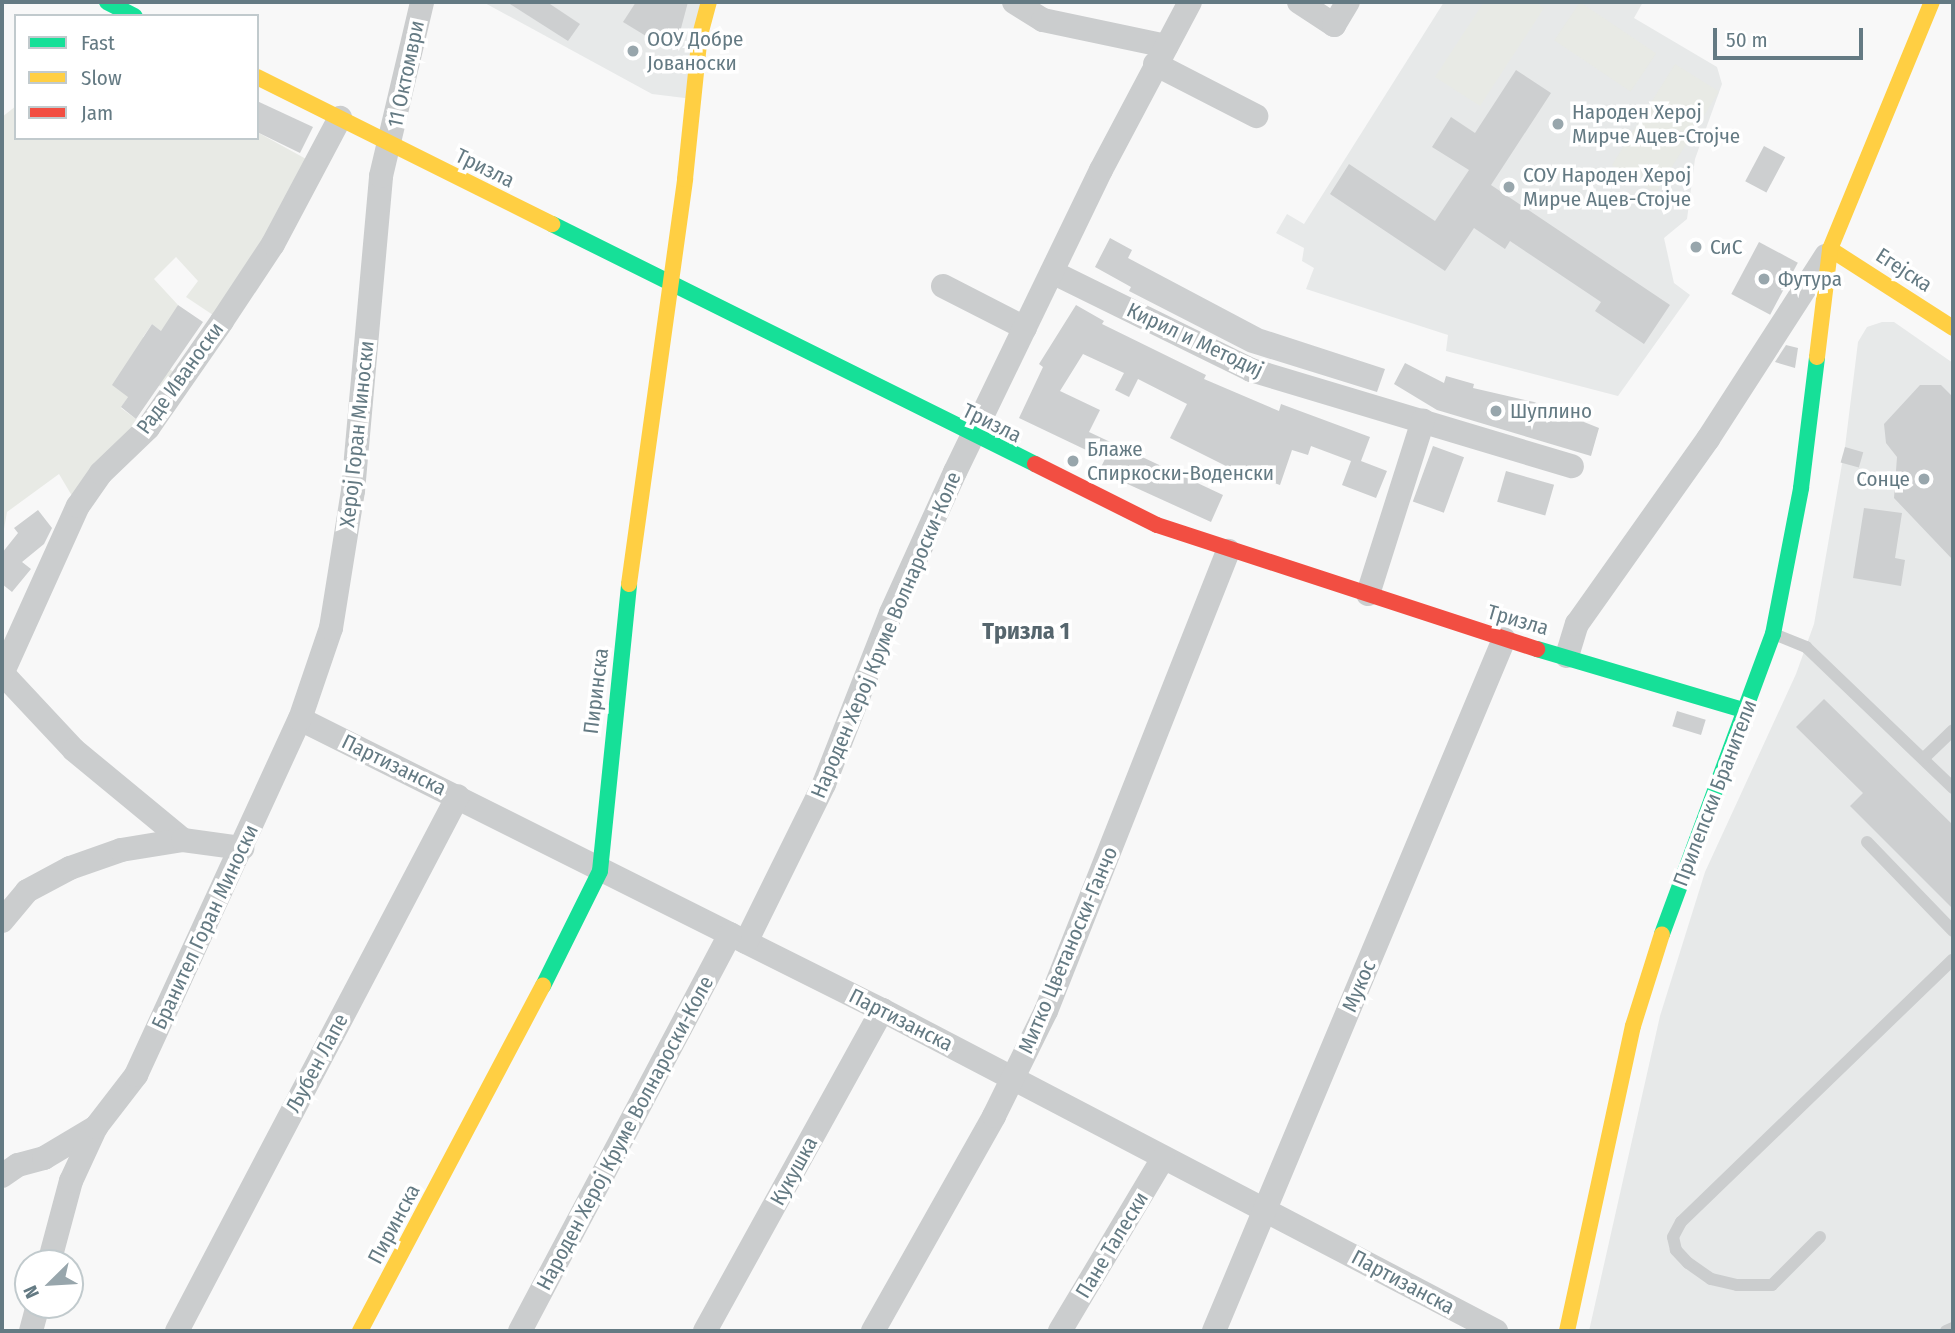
<!DOCTYPE html>
<meta charset="utf-8">
<style>
body{margin:0}
#map{position:relative;width:1955px;height:1333px;overflow:hidden;background:#f8f8f8;font-family:"Fira Sans Condensed",sans-serif}
div>[style]{position:absolute}
.built>*{inset:0;background:#e7e9e9}
.green>*{inset:0;background:#e8eae5;transform-origin:0 0}
.building>*{inset:0;background:#cdcfd0;transform-origin:0 0}
.lane>*{height:12px;margin:-6px;padding:0 6px;transform-origin:6px;border-radius:6px;background:#cbcdce}
.street>*{height:24px;margin:-12px;padding:0 12px;transform-origin:12px;border-radius:12px;background:#cbcdce}
.fast>*{height:16px;margin:-8px;padding:0 8px;transform-origin:8px;border-radius:8px;background:#16e098}
.slow>*{height:16px;margin:-8px;padding:0 8px;transform-origin:8px;border-radius:8px;background:#ffcf43}
.jam>*{height:16px;margin:-8px;padding:0 8px;transform-origin:8px;border-radius:8px;background:#f24e42}
.dots>*{width:19px;height:19px;translate:-50% -50%;box-sizing:border-box;border:4px solid #fff;border-radius:50%}
span{translate:-50% -50%;white-space:nowrap;text-align:center;line-height:1.15;-webkit-text-stroke:7px #fff;paint-order:stroke}
.poi-label{font-size:21px;color:#647a83}
.left{translate:0 -50%;text-align:left}
.right{translate:-100% -50%;text-align:right}
.street-label{font-size:21px;color:#647a83}
.quarter-label{font-size:24px;color:#56666e;font-weight:700}
.frame{position:absolute;inset:0;border:4px solid #647a83;pointer-events:none}
.legend{position:absolute;left:14px;top:14px;width:245px;height:126px;box-sizing:border-box;background:#fff;border:2px solid #c1cacd;margin:0;padding:9px 12px;list-style:none;font-size:21px;color:#647a83}
.legend li{display:flex;align-items:center;gap:14px;height:35px}
.legend b{width:35px;border:2px solid #c1cacd}
.north{position:absolute;left:14px;top:1249px;width:70px;height:70px;box-sizing:border-box;background:#fff;border:2px solid #c1cacd;border-radius:50%;rotate:246deg;font-size:19px;font-weight:700;line-height:28px;text-align:center;color:#647a83}
.north::after{content:'';display:block;margin:auto;width:24px;height:32px;background:#98a6ac;clip-path:polygon(50% 0,100% 100%,50% 72%,0 100%)}
.scale{position:absolute;left:1713px;top:28px;width:150px;height:32px;box-sizing:border-box;border:4px solid #647a83;border-top:0;padding-left:9px;font-size:21px;line-height:24px;white-space:nowrap;color:#647a83;-webkit-text-stroke:5px #fff;paint-order:stroke}
</style>
<div id="map">
<div class="built">
<i style="clip-path:polygon(483px 2px,709px 2px,693px 99px,652px 94px)"></i>
<i style="clip-path:polygon(1444px 2px,1643px 2px,1634px 18px,1717px 67px,1722px 84px,1695px 159px,1687px 219px,1664px 238px,1674px 283px,1690px 295px,1618px 396px,1446px 351px,1448px 335px,1306px 289px,1314px 268px,1302px 261px,1304px 248px,1276px 233px,1287px 214px,1304px 224px)"></i>
<i style="clip-path:polygon(1882px 322px,1894px 322px,1953px 363px,1953px 1331px,1589px 1331px,1660px 1016px,1705px 872px,1796px 674px,1814px 624px,1845px 447px,1858px 342px,1867px 327px)"></i>
</div>
<div class="green">
<i style="clip-path:polygon(1484px 2px,1534px 2px,1544px 8px,1480px 106px,1435px 77px)"></i>
<i style="left:1580px;top:2px;width:92px;height:46px;rotate:34deg"></i>
<i style="left:1675px;top:64px;width:52px;height:119px;rotate:32deg"></i>
<i style="clip-path:polygon(16px 106px,16px 138px,257px 138px,257px 132px,317px 165px,222px 321px,186px 297px,198px 281px,176px 257px,154px 279px,178px 305px,167px 336px,152px 324px,143px 337px,157px 347px,151px 357px,183px 378px,171px 394px,128px 363px,128px 397px,121px 408px,148px 428px,78px 506px,59px 474px,7px 512px,2px 540px,2px 117px)"></i>
</div>
<div class="building">
<i style="clip-path:polygon(507px 2px,547px 2px,580px 24px,568px 41px)"></i>
<i style="clip-path:polygon(636px 2px,688px 2px,680px 32px,669px 50px,623px 22px)"></i>
<i style="clip-path:polygon(1516px 70px,1551px 93px,1491px 185px,1670px 305px,1644px 344px,1595px 311px,1601px 302px,1510px 241px,1505px 249px,1474px 228px,1445px 271px,1330px 194px,1349px 164px,1435px 221px,1469px 170px,1432px 147px,1451px 117px,1475px 133px)"></i>
<i style="clip-path:polygon(257px 101px,313px 127px,300px 153px,257px 132px)"></i>
<i style="left:1764px;top:146px;width:24px;height:40px;rotate:28deg"></i>
<i style="clip-path:polygon(1110px 238px,1132px 250px,1128px 258px,1262px 329px,1385px 369px,1377px 392px,1248px 352px,1129px 291px,1131px 287px,1095px 267px)"></i>
<i style="left:1759px;top:242px;width:44px;height:59px;rotate:28deg"></i>
<i style="clip-path:polygon(178px 305px,203px 322px,136px 419px,121px 407px,128px 397px,112px 385px,152px 324px,161px 331px)"></i>
<i style="clip-path:polygon(1076px 305px,1104px 321px,1102px 324px,1206px 375px,1204px 379px,1279px 411px,1281px 404px,1370px 437px,1361px 461px,1387px 471px,1376px 498px,1342px 485px,1351px 461px,1311px 446px,1308px 455px,1292px 450px,1280px 485px,1226px 466px,1170px 438px,1187px 404px,1138px 379px,1129px 397px,1115px 390px,1124px 373px,1083px 354px,1060px 391px,1100px 410px,1089px 432px,1223px 495px,1211px 522px,1099px 471px,1105px 459px,1019px 418px,1043px 367px,1039px 364px)"></i>
<i style="clip-path:polygon(1786px 345px,1798px 348px,1795px 368px,1775px 362px)"></i>
<i style="clip-path:polygon(1405px 363px,1444px 383px,1446px 376px,1474px 384px,1473px 388px,1534px 402px,1599px 428px,1591px 456px,1437px 410px,1394px 384px)"></i>
<i style="clip-path:polygon(1920px 385px,1941px 385px,1953px 397px,1953px 560px,1894px 498px,1897px 457px,1886px 443px,1884px 424px)"></i>
<i style="left:1433px;top:446px;width:33px;height:59px;rotate:20deg"></i>
<i style="left:1845px;top:447px;width:19px;height:16px;rotate:16deg"></i>
<i style="left:1506px;top:471px;width:50px;height:32px;rotate:16deg"></i>
<i style="clip-path:polygon(1864px 508px,1902px 513px,1895px 558px,1905px 560px,1901px 586px,1853px 578px)"></i>
<i style="clip-path:polygon(38px 510px,52px 528px,44px 544px,22px 562px,31px 569px,12px 592px,2px 584px,2px 553px,18px 533px,14px 528px)"></i>
<i style="clip-path:polygon(1824px 699px,1953px 825px,1953px 909px,1850px 806px,1863px 793px,1796px 727px)"></i>
<i style="left:1677px;top:711px;width:30px;height:16px;rotate:17deg"></i>
</div>
<div class="lane">
<i style="left:1774px;top:634px;width:35px;rotate:22deg"></i>
<i style="left:1806px;top:647px;width:204px;rotate:43.8deg"></i>
<i style="left:1924px;top:758px;width:40px;rotate:-44deg"></i>
<i style="left:1867px;top:842px;width:124px;rotate:46deg"></i>
<i style="left:1820px;top:1237px;width:68px;rotate:135deg"></i>
<i style="left:1772px;top:1285px;width:35px;rotate:180deg"></i>
<i style="left:1737px;top:1285px;width:27px;rotate:-167deg"></i>
<i style="left:1711px;top:1279px;width:28px;rotate:-145deg"></i>
<i style="left:1688px;top:1263px;width:18px;rotate:-133deg"></i>
<i style="left:1676px;top:1250px;width:13px;rotate:-103deg"></i>
<i style="left:1673px;top:1237px;width:17px;rotate:-62deg"></i>
<i style="left:1681px;top:1222px;width:378px;rotate:-44deg"></i>
<i style="left:1946px;top:1331px;width:8px;rotate:-23deg"></i>
</div>
<div class="street">
<i style="left:1014px;top:2px;width:34px;rotate:32deg"></i>
<i style="left:1043px;top:20px;width:126px;rotate:11.9deg"></i>
<i style="left:1299px;top:2px;width:42px;rotate:33.3deg"></i>
<i style="left:1334px;top:25px;width:27px;rotate:-59deg"></i>
<i style="left:1155px;top:64px;width:114px;rotate:27.2deg"></i>
<i style="left:1052px;top:272px;width:222px;rotate:26.2deg"></i>
<i style="left:1251px;top:370px;width:335px;rotate:16.7deg"></i>
<i style="left:943px;top:286px;width:92px;rotate:27.1deg"></i>
<i style="left:1368px;top:594px;width:182px;rotate:-72.4deg"></i>
<i style="left:1567px;top:656px;width:34px;rotate:-73deg"></i>
<i style="left:1577px;top:624px;width:227px;rotate:-54.7deg"></i>
<i style="left:1708px;top:439px;width:218px;rotate:-57.2deg"></i>
<i style="left:2px;top:673px;width:105px;rotate:46.9deg"></i>
<i style="left:74px;top:750px;width:141px;rotate:39.5deg"></i>
<i style="left:2px;top:674px;width:184px;rotate:-65.7deg"></i>
<i style="left:78px;top:506px;width:40px;rotate:-55.1deg"></i>
<i style="left:101px;top:473px;width:65px;rotate:-43.8deg"></i>
<i style="left:148px;top:428px;width:130px;rotate:-55.3deg"></i>
<i style="left:222px;top:321px;width:92px;rotate:-56.5deg"></i>
<i style="left:273px;top:244px;width:143px;rotate:-62deg"></i>
<i style="left:300px;top:719px;width:651px;rotate:26.57deg"></i>
<i style="left:882px;top:1010px;width:693px;rotate:27.6deg"></i>
<i style="left:2px;top:921px;width:39px;rotate:-50deg"></i>
<i style="left:27px;top:891px;width:49px;rotate:-28.1deg"></i>
<i style="left:70px;top:868px;width:54px;rotate:-19.4deg"></i>
<i style="left:121px;top:850px;width:63px;rotate:-9.2deg"></i>
<i style="left:183px;top:840px;width:60px;rotate:7.7deg"></i>
<i style="left:746px;top:942px;width:176px;rotate:-63.7deg"></i>
<i style="left:824px;top:784px;width:184px;rotate:-68.6deg"></i>
<i style="left:891px;top:613px;width:155px;rotate:-65.6deg"></i>
<i style="left:955px;top:472px;width:335px;rotate:-64.2deg"></i>
<i style="left:1101px;top:170px;width:190px;rotate:-62.1deg"></i>
<i style="left:2px;top:1176px;width:19px;rotate:-35deg"></i>
<i style="left:18px;top:1165px;width:27px;rotate:-15deg"></i>
<i style="left:44px;top:1158px;width:61px;rotate:-30.8deg"></i>
<i style="left:49px;top:1263px;width:85px;rotate:-75deg"></i>
<i style="left:71px;top:1181px;width:60px;rotate:-65.2deg"></i>
<i style="left:96px;top:1127px;width:66px;rotate:-52.4deg"></i>
<i style="left:136px;top:1075px;width:392px;rotate:-65.3deg"></i>
<i style="left:300px;top:719px;width:96px;rotate:-71.2deg"></i>
<i style="left:331px;top:628px;width:139px;rotate:-80.9deg"></i>
<i style="left:353px;top:491px;width:316px;rotate:-84.9deg"></i>
<i style="left:381px;top:176px;width:179px;rotate:-76.7deg"></i>
<i style="left:31px;top:1331px;width:27px;rotate:-75deg"></i>
<i style="left:177px;top:1331px;width:604px;rotate:-62.29deg"></i>
<i style="left:520px;top:1331px;width:449px;rotate:-62.1deg"></i>
<i style="left:705px;top:1331px;width:367px;rotate:-61.1deg"></i>
<i style="left:873px;top:1331px;width:247px;rotate:-60.6deg"></i>
<i style="left:994px;top:1116px;width:117px;rotate:-63.7deg"></i>
<i style="left:1046px;top:1011px;width:495px;rotate:-68.4deg"></i>
<i style="left:1060px;top:1331px;width:201px;rotate:-59.2deg"></i>
<i style="left:1214px;top:1331px;width:750px;rotate:-67.26deg"></i>
</div>
<div class="fast">
<i style="left:107px;top:2px;width:31px;rotate:27deg"></i>
<i style="left:552px;top:224px;width:539px;rotate:26.42deg"></i>
<i style="left:1537px;top:649px;width:218px;rotate:16.5deg"></i>
<i style="left:1662px;top:934px;width:320px;rotate:-69.7deg"></i>
<i style="left:1773px;top:634px;width:149px;rotate:-79.1deg"></i>
<i style="left:1801px;top:488px;width:132px;rotate:-83deg"></i>
<i style="left:543px;top:986px;width:128px;rotate:-63.6deg"></i>
<i style="left:600px;top:871px;width:288px;rotate:-84.2deg"></i>
</div>
<div class="slow">
<i style="left:257px;top:77px;width:330px;rotate:26.5deg"></i>
<i style="left:1830px;top:249px;width:146px;rotate:32.7deg"></i>
<i style="left:1817px;top:357px;width:109px;rotate:-83.1deg"></i>
<i style="left:1830px;top:249px;width:267px;rotate:-67.6deg"></i>
<i style="left:629px;top:584px;width:409px;rotate:-82.1deg"></i>
<i style="left:685px;top:179px;width:145px;rotate:-84.1deg"></i>
<i style="left:700px;top:35px;width:34px;rotate:-75deg"></i>
<i style="left:360px;top:1331px;width:391px;rotate:-62.1deg"></i>
<i style="left:1567px;top:1331px;width:312px;rotate:-77.8deg"></i>
<i style="left:1633px;top:1026px;width:96px;rotate:-72.5deg"></i>
</div>
<div class="jam">
<i style="left:1035px;top:464px;width:136px;rotate:26.6deg"></i>
<i style="left:1157px;top:525px;width:400px;rotate:18.1deg"></i>
</div>
<div class="dots">
<i style="left:633px;top:51px;background:#98a6ac"></i>
<i style="left:1558px;top:124px;background:#98a6ac"></i>
<i style="left:1509px;top:187px;background:#98a6ac"></i>
<i style="left:1696px;top:247px;background:#98a6ac"></i>
<i style="left:1764px;top:279px;background:#98a6ac"></i>
<i style="left:1496px;top:411px;background:#98a6ac"></i>
<i style="left:1073px;top:461px;background:#98a6ac"></i>
<i style="left:1924px;top:479px;background:#98a6ac"></i>
</div>
<div class="poi-label">
<span class="left" style="left:647px;top:51px">ООУ Добре<br>Јованоски</span>
<span class="left" style="left:1572px;top:124px">Народен Херој<br>Мирче Ацев-Стојче</span>
<span class="left" style="left:1523px;top:187px">СОУ Народен Херој<br>Мирче Ацев-Стојче</span>
<span class="left" style="left:1710px;top:247px">СиС</span>
<span class="left" style="left:1778px;top:279px">Футура</span>
<span class="left" style="left:1510px;top:411px">Шуплино</span>
<span class="left" style="left:1087px;top:461px">Блаже<br>Спиркоски-Воденски</span>
<span class="right" style="left:1910px;top:479px">Сонце</span>
</div>
<div class="street-label">
<span style="left:406px;top:74px;rotate:-78deg">11 Октомври</span>
<span style="left:485px;top:168px;rotate:26deg">Тризла</span>
<span style="left:1904px;top:270px;rotate:33deg">Егејска</span>
<span style="left:1195px;top:340px;rotate:25deg">Кирил и Методиј</span>
<span style="left:180px;top:378px;rotate:-54deg">Раде Иваноски</span>
<span style="left:992px;top:423px;rotate:26deg">Тризла</span>
<span style="left:357px;top:434px;rotate:-84deg">Херој Горан Миноски</span>
<span style="left:1518px;top:620px;rotate:16deg">Тризла</span>
<span style="left:886px;top:635px;rotate:-67deg">Народен Херој Круме Волнароски-Коле</span>
<span style="left:596px;top:691px;rotate:-83deg">Пиринска</span>
<span style="left:394px;top:765px;rotate:26deg">Партизанска</span>
<span style="left:1715px;top:793px;rotate:-69deg">Прилепски Бранители</span>
<span style="left:205px;top:927px;rotate:-65deg">Бранител Горан Миноски</span>
<span style="left:1068px;top:950px;rotate:-67deg">Митко Цветаноски-Ганчо</span>
<span style="left:1359px;top:986px;rotate:-67deg">Мукос</span>
<span style="left:901px;top:1020px;rotate:27deg">Партизанска</span>
<span style="left:317px;top:1063px;rotate:-62deg">Љубен Лапе</span>
<span style="left:625px;top:1133px;rotate:-62deg">Народен Херој Круме Волнароски-Коле</span>
<span style="left:794px;top:1171px;rotate:-61deg">Кукушка</span>
<span style="left:394px;top:1224px;rotate:-62deg">Пиринска</span>
<span style="left:1112px;top:1245px;rotate:-59deg">Пане Талески</span>
<span style="left:1403px;top:1282px;rotate:28deg">Партизанска</span>
</div>
<div class="quarter-label">
<span style="left:1026px;top:632px">Тризла 1</span>
</div>
<div class="frame"></div>
<ul class="legend">
<li><b style="height:9px;background:#16e098"></b>Fast</li>
<li><b style="height:9px;background:#ffcf43"></b>Slow</li>
<li><b style="height:9px;background:#f24e42"></b>Jam</li>
</ul>
<div class="north">N</div>
<div class="scale">50 m</div>
</div>
